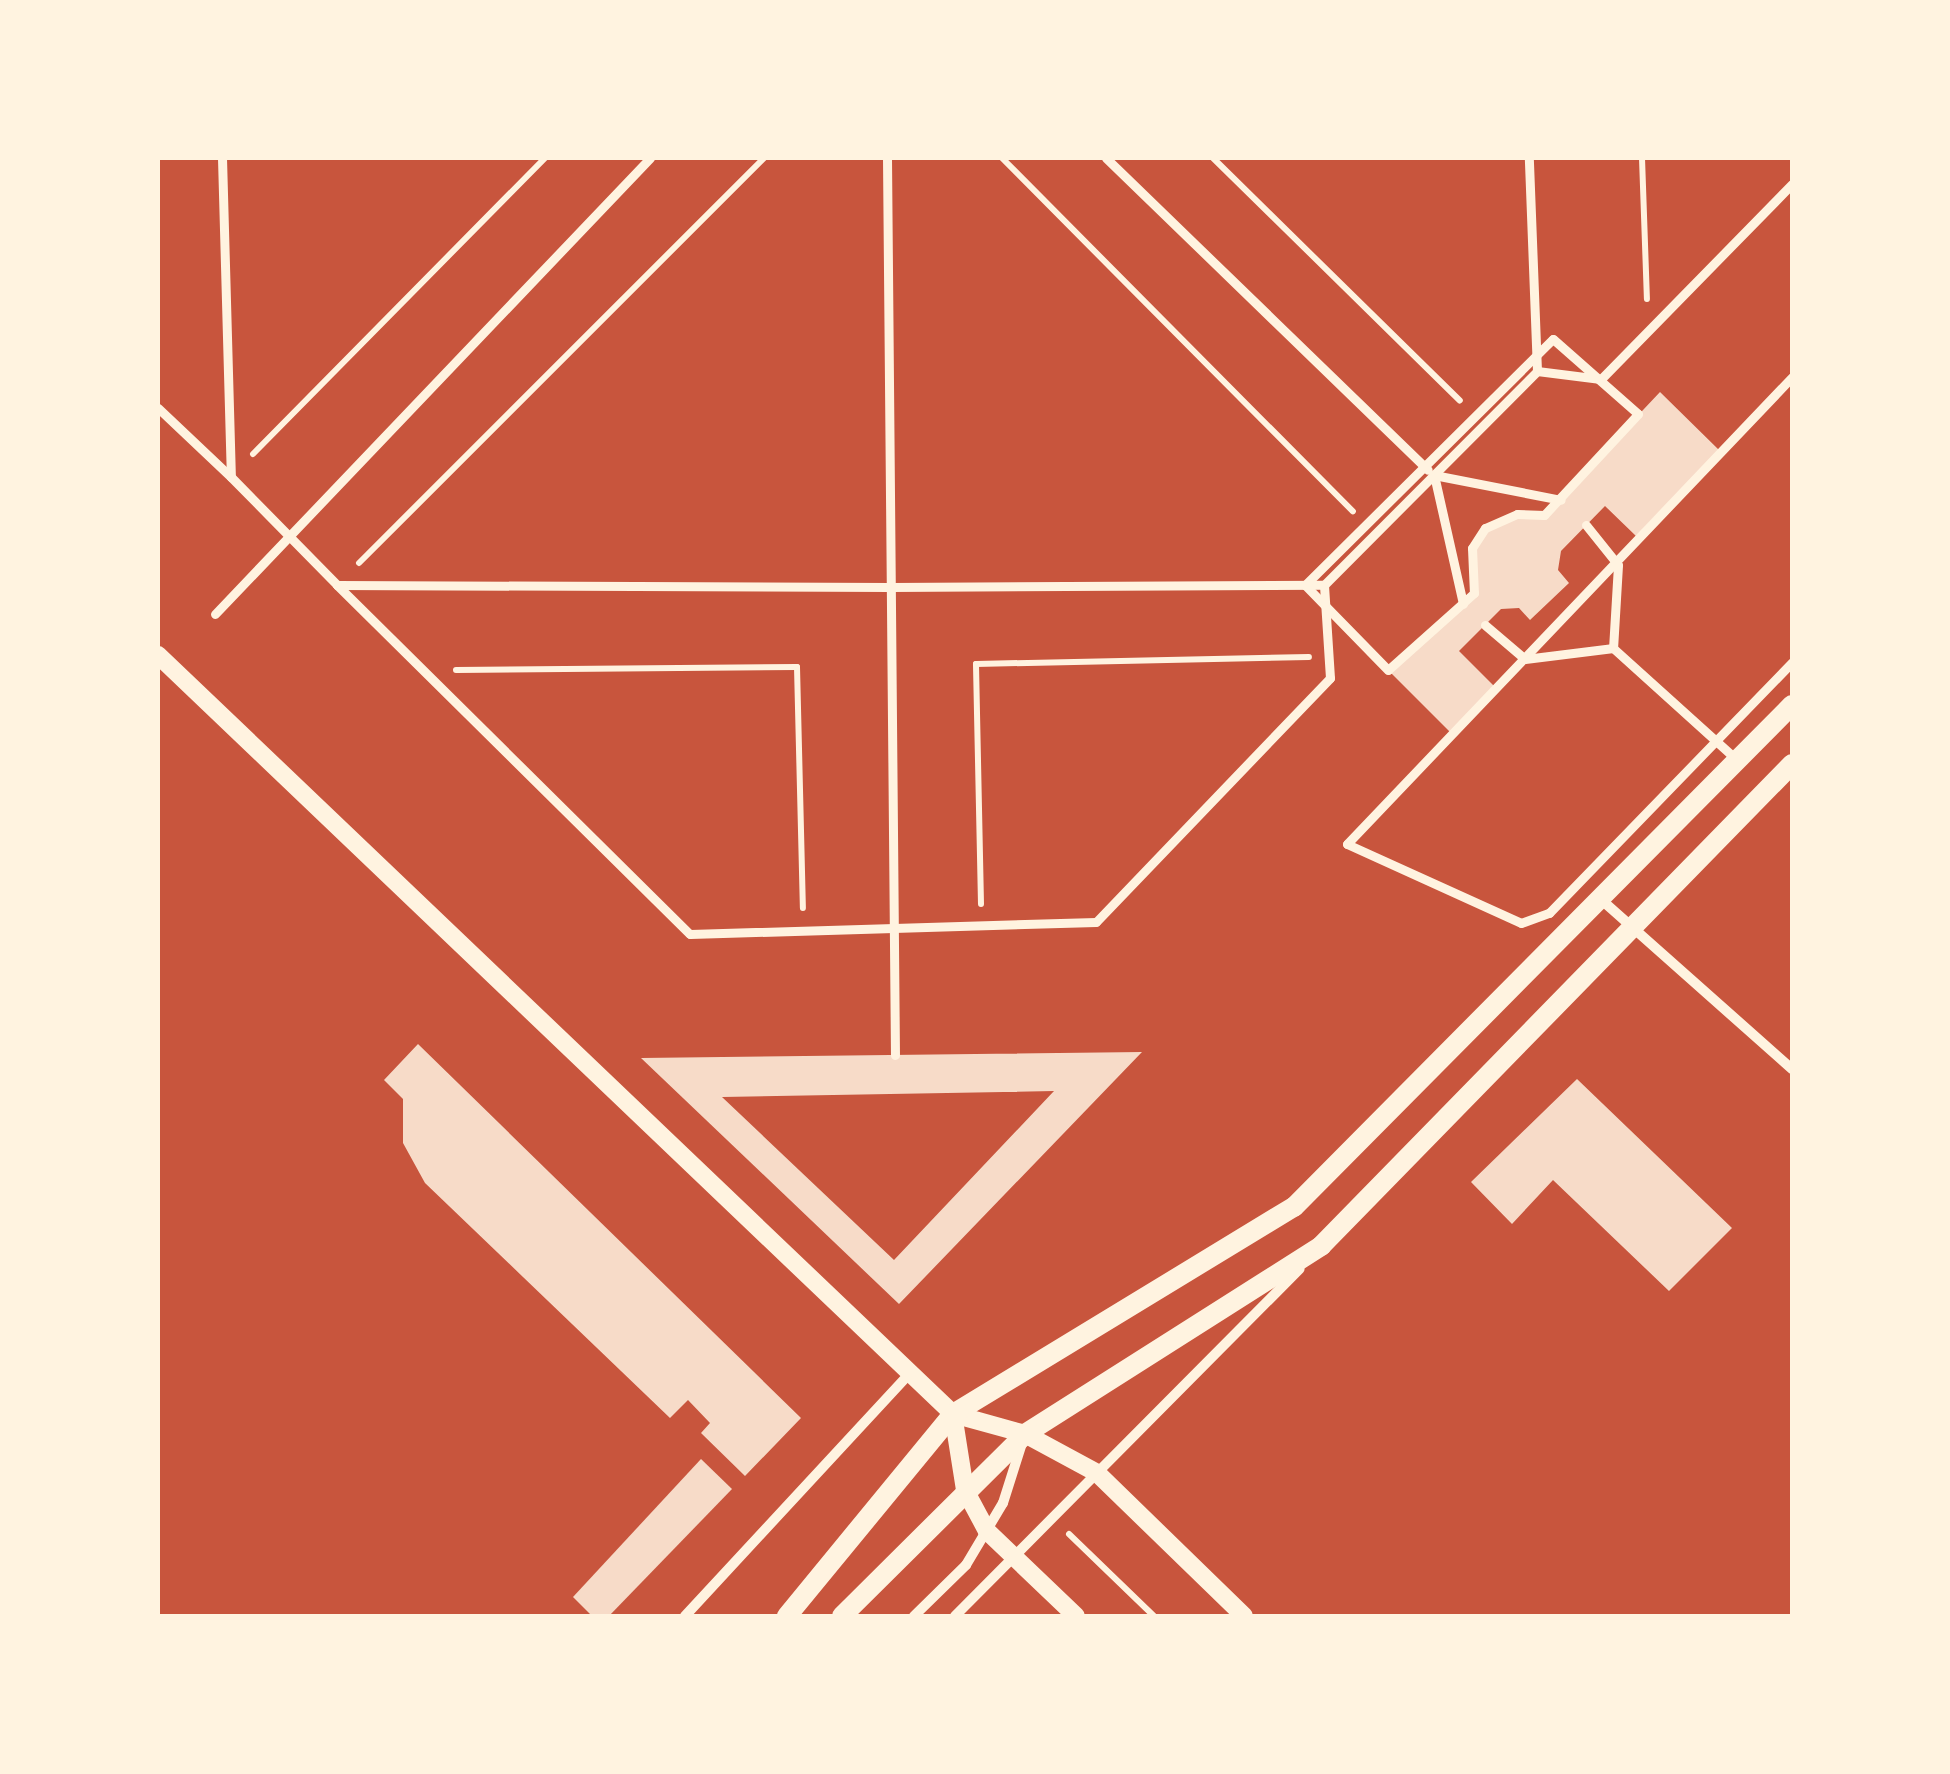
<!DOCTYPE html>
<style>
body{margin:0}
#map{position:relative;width:1950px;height:1774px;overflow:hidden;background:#c8553d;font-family:"Crimson Pro",serif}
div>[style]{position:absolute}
.building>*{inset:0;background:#f7dbc8}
.path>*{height:6px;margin:-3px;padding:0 3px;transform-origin:3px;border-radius:3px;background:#fff3e0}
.pedestrian>*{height:9px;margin:-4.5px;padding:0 4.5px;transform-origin:4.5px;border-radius:4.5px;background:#fff3e0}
.minor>*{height:10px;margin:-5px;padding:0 5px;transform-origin:5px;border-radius:5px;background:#fff3e0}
.tertiary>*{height:18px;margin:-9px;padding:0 9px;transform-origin:9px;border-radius:9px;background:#fff3e0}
.secondary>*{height:20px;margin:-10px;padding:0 10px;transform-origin:10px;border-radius:10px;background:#fff3e0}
span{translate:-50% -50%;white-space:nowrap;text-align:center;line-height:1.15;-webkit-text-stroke:10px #fff3e0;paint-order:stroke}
.frame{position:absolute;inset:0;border:160px solid #fff3e0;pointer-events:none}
</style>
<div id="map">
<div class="building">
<i style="clip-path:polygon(1660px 392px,1719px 450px,1636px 536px,1605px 506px,1561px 551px,1558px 570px,1569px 583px,1530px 620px,1519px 608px,1501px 609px,1459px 651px,1496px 688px,1451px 733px,1388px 670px,1474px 593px,1472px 548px,1494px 521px,1544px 515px)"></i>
<i style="clip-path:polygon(418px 1044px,801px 1418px,745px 1476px,701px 1433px,710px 1423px,688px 1400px,670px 1418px,425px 1183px,403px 1143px,403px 1099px,384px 1080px)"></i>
<i style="clip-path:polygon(evenodd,1142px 1052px,899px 1304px,641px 1058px,1142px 1052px,1054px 1091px,894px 1260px,722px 1097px,1054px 1091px)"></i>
<i style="clip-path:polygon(1577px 1079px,1732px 1228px,1669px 1291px,1553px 1180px,1512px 1224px,1471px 1182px)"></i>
<i style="clip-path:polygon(701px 1459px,732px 1489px,609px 1616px,592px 1616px,573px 1597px)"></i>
</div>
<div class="path">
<i style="left:1002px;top:158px;width:498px;rotate:45.2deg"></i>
<i style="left:1213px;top:158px;width:346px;rotate:44.5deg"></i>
<i style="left:1642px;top:158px;width:141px;rotate:88deg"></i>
<i style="left:253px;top:454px;width:416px;rotate:-45.4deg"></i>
<i style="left:359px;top:563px;width:573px;rotate:-45deg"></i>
<i style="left:456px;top:670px;width:341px;rotate:-0.5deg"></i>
<i style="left:797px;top:667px;width:241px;rotate:88.6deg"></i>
<i style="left:981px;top:904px;width:240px;rotate:-91.2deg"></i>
<i style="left:976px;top:664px;width:333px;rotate:-1.2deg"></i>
<i style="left:1069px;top:1534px;width:118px;rotate:44deg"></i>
</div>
<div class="pedestrian">
<i style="left:222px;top:158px;width:319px;rotate:88.4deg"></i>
<i style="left:231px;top:477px;width:151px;rotate:45.5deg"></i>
<i style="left:337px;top:585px;width:554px;rotate:0.21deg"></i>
<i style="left:891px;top:587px;width:433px;rotate:-0.3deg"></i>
<i style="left:1324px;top:585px;width:302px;rotate:-45.1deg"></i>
<i style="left:1537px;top:371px;width:213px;rotate:-92.2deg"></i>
<i style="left:887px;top:158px;width:897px;rotate:89.49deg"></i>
<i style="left:1106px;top:158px;width:448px;rotate:44.1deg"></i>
<i style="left:1553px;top:339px;width:113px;rotate:41.4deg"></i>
<i style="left:1638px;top:414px;width:138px;rotate:132.9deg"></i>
<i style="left:1544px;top:515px;width:27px;rotate:-178deg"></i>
<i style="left:1517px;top:514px;width:35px;rotate:156deg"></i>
<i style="left:1485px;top:528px;width:24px;rotate:123deg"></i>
<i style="left:1472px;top:548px;width:45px;rotate:87.5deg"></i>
<i style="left:1474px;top:593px;width:115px;rotate:138.2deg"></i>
<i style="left:1388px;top:670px;width:119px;rotate:-134.3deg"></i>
<i style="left:1305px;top:585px;width:349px;rotate:-44.8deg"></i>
<i style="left:1537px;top:371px;width:64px;rotate:7.1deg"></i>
<i style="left:1601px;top:379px;width:273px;rotate:-45.6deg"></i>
<i style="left:1792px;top:377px;width:645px;rotate:133.62deg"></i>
<i style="left:1347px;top:844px;width:191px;rotate:24.4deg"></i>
<i style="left:1521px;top:923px;width:30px;rotate:-20deg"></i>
<i style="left:1549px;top:913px;width:349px;rotate:-45.9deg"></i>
<i style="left:158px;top:408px;width:100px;rotate:43.4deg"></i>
<i style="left:1434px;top:475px;width:132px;rotate:77.3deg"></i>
<i style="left:1434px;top:475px;width:129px;rotate:11.1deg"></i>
<i style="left:1586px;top:525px;width:51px;rotate:51.3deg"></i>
<i style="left:1618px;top:565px;width:83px;rotate:93.4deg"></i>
<i style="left:1613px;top:648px;width:167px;rotate:42.1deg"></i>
<i style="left:337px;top:585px;width:496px;rotate:44.7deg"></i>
<i style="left:690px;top:934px;width:406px;rotate:-1.7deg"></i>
<i style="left:1096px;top:922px;width:338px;rotate:-46.2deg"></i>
<i style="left:1330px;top:678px;width:93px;rotate:-93.7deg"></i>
<i style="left:215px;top:614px;width:630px;rotate:-46.35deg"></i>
<i style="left:1485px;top:625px;width:52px;rotate:40.4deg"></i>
<i style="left:1525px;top:659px;width:89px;rotate:-7.1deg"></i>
</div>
<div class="minor">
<i style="left:1605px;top:903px;width:250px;rotate:41.6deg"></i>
<i style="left:685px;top:1616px;width:328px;rotate:-47.2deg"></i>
<i style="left:914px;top:1616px;width:73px;rotate:-44.4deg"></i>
<i style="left:966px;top:1565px;width:72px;rotate:-59.2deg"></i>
<i style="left:1003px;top:1503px;width:63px;rotate:-72.4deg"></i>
<i style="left:955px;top:1616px;width:489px;rotate:-45.2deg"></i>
</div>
<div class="tertiary">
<i style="left:158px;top:655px;width:1099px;rotate:43.67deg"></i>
<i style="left:953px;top:1414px;width:75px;rotate:15.5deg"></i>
<i style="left:1025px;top:1434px;width:82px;rotate:28.4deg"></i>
<i style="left:1097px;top:1473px;width:205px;rotate:44.2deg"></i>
<i style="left:953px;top:1414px;width:77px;rotate:81deg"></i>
<i style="left:965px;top:1490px;width:47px;rotate:61.8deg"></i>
<i style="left:987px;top:1531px;width:123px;rotate:43.7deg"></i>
</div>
<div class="secondary">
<i style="left:787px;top:1616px;width:261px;rotate:-50.6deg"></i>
<i style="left:953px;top:1414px;width:399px;rotate:-31.3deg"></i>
<i style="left:1294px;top:1207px;width:707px;rotate:-45.23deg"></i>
<i style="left:842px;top:1616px;width:258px;rotate:-44.8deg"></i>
<i style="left:1025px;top:1434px;width:351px;rotate:-32.4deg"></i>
<i style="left:1321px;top:1246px;width:674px;rotate:-45.66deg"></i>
</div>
<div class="frame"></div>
</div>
